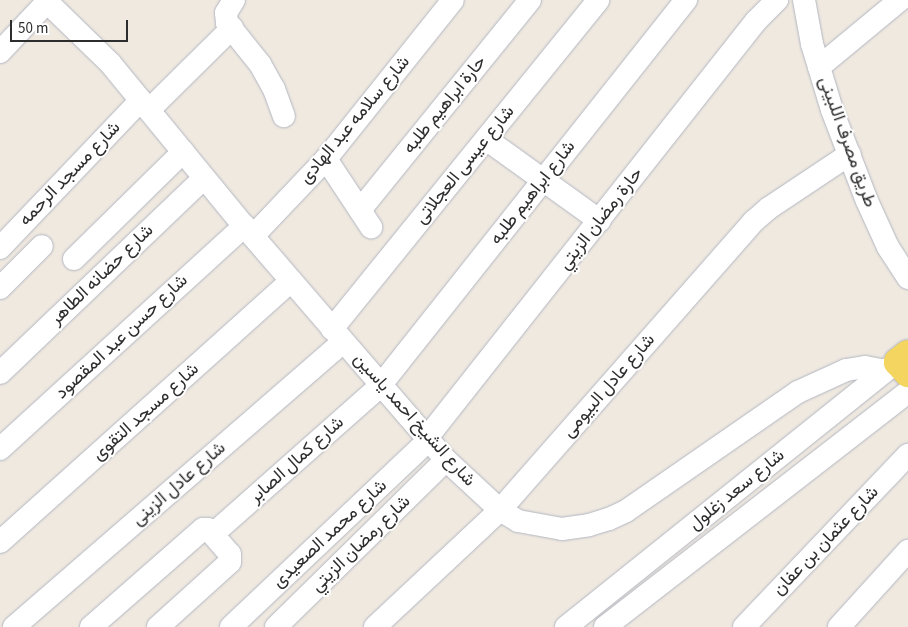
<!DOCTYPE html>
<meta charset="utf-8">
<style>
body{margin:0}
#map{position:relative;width:908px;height:627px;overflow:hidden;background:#efe9e0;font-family:"Source Sans 3",Vazirmatn,sans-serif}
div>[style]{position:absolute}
.roads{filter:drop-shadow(0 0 1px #b3b6c1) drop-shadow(0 0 1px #b3b6c1)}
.minor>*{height:22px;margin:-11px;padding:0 11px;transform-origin:11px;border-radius:11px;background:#fff}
.major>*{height:28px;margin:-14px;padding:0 14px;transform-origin:14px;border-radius:14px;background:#f3d560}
span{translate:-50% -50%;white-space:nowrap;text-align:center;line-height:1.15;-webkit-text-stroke:4px #fff;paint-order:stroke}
.street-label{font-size:18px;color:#2d2d2d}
.scale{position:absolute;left:10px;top:20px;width:118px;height:22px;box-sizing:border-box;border:2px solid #2d2d2d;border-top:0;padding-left:6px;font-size:15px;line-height:18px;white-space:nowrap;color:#2d2d2d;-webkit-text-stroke:4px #fff;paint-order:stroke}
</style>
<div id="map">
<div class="roads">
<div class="minor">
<i style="left:45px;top:0;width:91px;rotate:44.1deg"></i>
<i style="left:110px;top:63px;width:211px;rotate:50.6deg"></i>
<i style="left:244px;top:226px;width:309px;rotate:49.2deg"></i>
<i style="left:446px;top:460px;width:74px;rotate:42.8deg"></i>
<i style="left:500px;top:510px;width:21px;rotate:31deg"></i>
<i style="left:518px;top:521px;width:45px;rotate:10.3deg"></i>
<i style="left:562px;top:529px;width:27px;rotate:-8deg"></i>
<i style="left:589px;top:525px;width:21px;rotate:-17deg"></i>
<i style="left:609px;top:519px;width:19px;rotate:-25deg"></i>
<i style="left:626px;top:511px;width:209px;rotate:-34.7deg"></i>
<i style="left:798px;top:392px;width:53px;rotate:-24.6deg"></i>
<i style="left:846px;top:370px;width:19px;rotate:-9deg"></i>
<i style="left:865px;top:367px;width:20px;rotate:11deg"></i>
<i style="left:234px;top:0;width:15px;rotate:122deg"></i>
<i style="left:226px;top:13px;width:10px;rotate:84deg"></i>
<i style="left:227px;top:23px;width:53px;rotate:51.2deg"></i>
<i style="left:260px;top:64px;width:29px;rotate:61deg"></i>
<i style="left:274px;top:89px;width:29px;rotate:70deg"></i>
<i style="left:804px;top:0;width:45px;rotate:79.7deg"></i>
<i style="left:812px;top:44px;width:69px;rotate:73.1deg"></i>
<i style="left:832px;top:110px;width:97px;rotate:69deg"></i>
<i style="left:867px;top:201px;width:51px;rotate:65.5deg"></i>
<i style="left:888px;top:247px;width:37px;rotate:57deg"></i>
<i style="left:0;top:52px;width:69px;rotate:-46.8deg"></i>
<i style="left:819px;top:67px;width:105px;rotate:-39.6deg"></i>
<i style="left:149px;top:110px;width:117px;rotate:-44.7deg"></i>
<i style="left:486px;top:139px;width:140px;rotate:35.7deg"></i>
<i style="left:326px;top:159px;width:82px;rotate:56.5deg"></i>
<i style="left:360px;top:210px;width:270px;rotate:-51deg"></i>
<i style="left:253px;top:236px;width:106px;rotate:-46.5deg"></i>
<i style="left:326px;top:159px;width:203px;rotate:-51.4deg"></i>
<i style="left:0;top:248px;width:204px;rotate:-46.4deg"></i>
<i style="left:74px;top:259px;width:153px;rotate:-44.5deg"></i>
<i style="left:0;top:288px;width:59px;rotate:-45deg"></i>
<i style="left:332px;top:329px;width:423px;rotate:-51deg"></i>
<i style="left:0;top:373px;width:282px;rotate:-43.7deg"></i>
<i style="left:426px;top:439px;width:533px;rotate:-51.71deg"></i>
<i style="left:756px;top:21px;width:30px;rotate:-45deg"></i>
<i style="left:0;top:449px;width:331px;rotate:-42.4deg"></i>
<i style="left:213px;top:534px;width:223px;rotate:-41.5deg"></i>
<i style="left:380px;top:386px;width:493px;rotate:-51.6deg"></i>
<i style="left:0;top:542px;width:391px;rotate:-41.9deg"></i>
<i style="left:14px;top:627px;width:435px;rotate:-40.9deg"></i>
<i style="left:91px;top:627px;width:149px;rotate:-41.2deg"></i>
<i style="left:203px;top:529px;width:5px"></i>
<i style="left:208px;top:529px;width:33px;rotate:49deg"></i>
<i style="left:230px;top:554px;width:8px;rotate:90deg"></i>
<i style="left:230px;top:562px;width:97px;rotate:137.9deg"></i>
<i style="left:231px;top:627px;width:271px;rotate:-43.4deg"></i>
<i style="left:276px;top:627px;width:238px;rotate:-44.5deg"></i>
<i style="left:375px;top:627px;width:171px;rotate:-43.1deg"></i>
<i style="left:500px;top:510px;width:385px;rotate:-48.7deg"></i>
<i style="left:754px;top:221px;width:20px;rotate:-41deg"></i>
<i style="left:769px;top:208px;width:97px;rotate:-33.7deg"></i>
<i style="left:566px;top:627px;width:419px;rotate:-38.7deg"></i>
<i style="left:605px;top:627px;width:383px;rotate:-37.8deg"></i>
<i style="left:744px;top:627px;width:238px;rotate:-46.4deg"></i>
<i style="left:839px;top:627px;width:103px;rotate:-47.8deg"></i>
</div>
<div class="major">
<i style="left:908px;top:354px;width:13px;rotate:141deg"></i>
<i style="left:898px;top:362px;width:15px;rotate:48deg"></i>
</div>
</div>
<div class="street-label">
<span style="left:445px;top:105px;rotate:-51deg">حارة ابراهيم طلبه</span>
<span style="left:355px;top:120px;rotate:-50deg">شارع سلامه عبد الهادى</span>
<span style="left:847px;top:142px;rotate:70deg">طريق مصرف اللبينى</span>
<span style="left:465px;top:165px;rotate:-51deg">شارع عيسى العجلاتى</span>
<span style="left:70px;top:174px;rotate:-46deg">شارع مسجد الرحمه</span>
<span style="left:533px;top:193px;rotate:-52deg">شارع ابراهيم طلبه</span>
<span style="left:601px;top:219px;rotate:-52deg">حارة رمضان الزيتي</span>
<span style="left:102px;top:275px;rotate:-44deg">شارع حضانه الطاهر</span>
<span style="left:122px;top:337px;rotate:-43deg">شارع حسن عبد المقصود</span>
<span style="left:609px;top:386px;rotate:-49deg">شارع عادل البيومى</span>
<span style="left:146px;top:412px;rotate:-42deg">شارع مسجد التقوى</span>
<span style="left:414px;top:420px;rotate:48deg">شارع الشيخ احمد ياسين</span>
<span style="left:297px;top:460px;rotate:-42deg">شارع كمال الصابر</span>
<span style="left:179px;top:484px;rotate:-41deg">شارع عادل الزينى</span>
<span style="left:737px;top:490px;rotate:-39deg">شارع سعد زغلول</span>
<span style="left:330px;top:534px;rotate:-43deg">شارع محمد الصعيدى</span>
<span style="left:826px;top:541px;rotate:-46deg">شارع عثمان بن عفان</span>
<span style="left:361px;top:544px;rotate:-44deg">شارع رمضان الزيتي</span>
</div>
<div class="scale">50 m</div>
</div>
